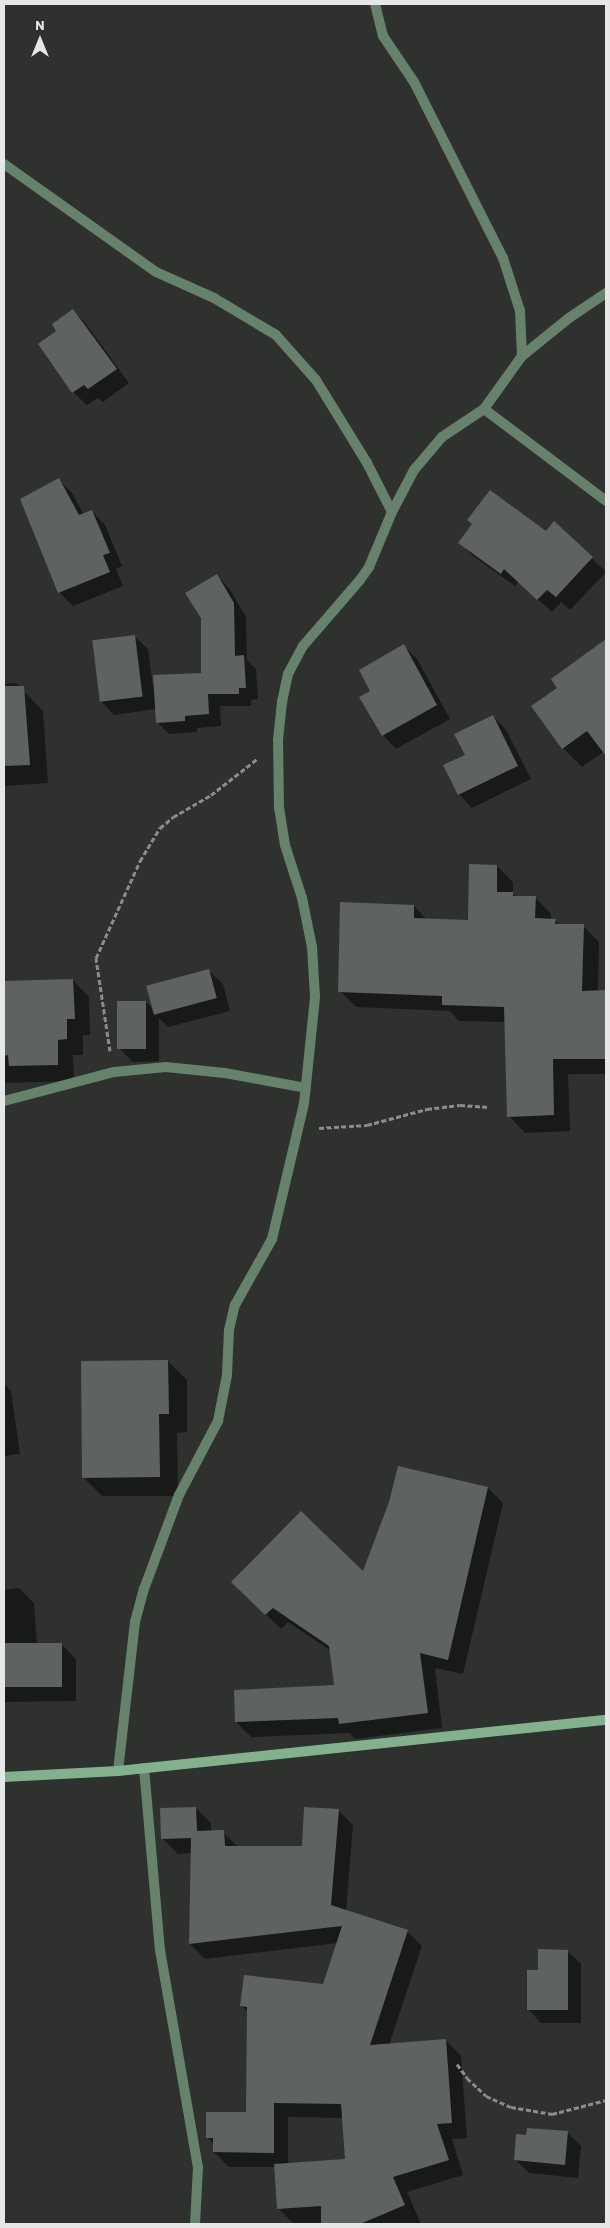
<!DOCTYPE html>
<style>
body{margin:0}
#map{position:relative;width:610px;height:2228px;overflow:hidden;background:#2e312e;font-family:Barlow,sans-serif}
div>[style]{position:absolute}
.shadow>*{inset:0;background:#0007}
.building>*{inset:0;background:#5f6360;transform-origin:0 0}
.path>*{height:3px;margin-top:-1.5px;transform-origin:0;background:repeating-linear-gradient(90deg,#8a8d8a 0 5px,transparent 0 7.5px)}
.minor>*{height:10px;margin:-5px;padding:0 5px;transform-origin:5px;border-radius:5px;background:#67826c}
.secondary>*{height:10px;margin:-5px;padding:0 5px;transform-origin:5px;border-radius:5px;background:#84b18d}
span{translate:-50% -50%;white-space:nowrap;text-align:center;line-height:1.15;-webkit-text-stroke:5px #2e312e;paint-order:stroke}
.frame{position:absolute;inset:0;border:5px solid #e5e8e6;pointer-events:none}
.north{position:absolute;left:15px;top:15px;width:50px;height:50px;-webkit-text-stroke:4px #2e312e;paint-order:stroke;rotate:0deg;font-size:14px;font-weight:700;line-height:20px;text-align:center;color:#e5e8e6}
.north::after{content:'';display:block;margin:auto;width:18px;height:22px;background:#e5e8e6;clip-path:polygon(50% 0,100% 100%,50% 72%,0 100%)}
</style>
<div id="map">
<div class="shadow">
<i style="clip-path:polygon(73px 310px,86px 324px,129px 383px,103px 402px,98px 398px,87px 405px,73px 392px,58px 331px)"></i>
<i style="clip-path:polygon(59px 480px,72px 493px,84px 515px,92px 511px,105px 525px,122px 566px,116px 569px,123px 586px,73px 606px,59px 592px)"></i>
<i style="clip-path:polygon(555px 523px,606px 572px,570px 610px,561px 602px,552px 612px,518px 582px,515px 586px,473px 556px,460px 543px,546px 532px)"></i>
<i style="clip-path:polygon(216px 575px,229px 588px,246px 617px,247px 660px,256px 669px,258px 699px,251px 700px,251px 706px,220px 706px,221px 726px,197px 728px,197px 732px,169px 734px,157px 722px,156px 709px,114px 715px,101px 701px,134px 636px,148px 649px,153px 686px,202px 674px)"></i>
<i style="clip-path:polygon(600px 645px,606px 651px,606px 750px,582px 767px,563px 748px,558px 688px)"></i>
<i style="clip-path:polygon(404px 646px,417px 659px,450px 719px,396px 749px,383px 735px,372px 691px)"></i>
<i style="clip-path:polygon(16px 683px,43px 711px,48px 783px,4px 786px,4px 684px)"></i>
<i style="clip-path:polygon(493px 716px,506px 730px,531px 779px,472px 808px,459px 794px,466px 755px)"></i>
<i style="clip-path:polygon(497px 866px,513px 882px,513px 894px,516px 897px,535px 897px,551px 914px,551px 920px,555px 920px,560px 925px,583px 926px,599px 942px,598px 992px,606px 991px,606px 1074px,568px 1074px,570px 1131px,525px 1133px,509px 1116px,506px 1022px,459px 1021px,450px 1011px,356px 1007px,340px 991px,414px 906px,427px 920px,469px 921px)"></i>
<i style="clip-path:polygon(209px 971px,223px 984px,230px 1011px,168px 1027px,159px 1018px,159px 1061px,133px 1062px,119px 1048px,146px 1002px,154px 1010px)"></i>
<i style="clip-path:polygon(73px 980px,89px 997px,90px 1035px,83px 1035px,83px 1055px,73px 1055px,74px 1081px,4px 1083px,4px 989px)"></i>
<i style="clip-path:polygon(168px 1361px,187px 1380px,187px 1432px,177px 1433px,178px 1496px,102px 1496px,83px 1477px)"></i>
<i style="clip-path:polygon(4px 1383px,11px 1391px,20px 1454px,4px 1456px)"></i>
<i style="clip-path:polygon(488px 1488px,503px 1503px,463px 1674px,435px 1668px,442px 1728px,355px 1739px,350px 1733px,251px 1737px,236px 1722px,336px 1687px,331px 1651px,288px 1622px,281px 1629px,248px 1597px,363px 1573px)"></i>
<i style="clip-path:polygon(19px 1588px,34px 1603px,37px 1644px,61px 1644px,76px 1659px,76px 1701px,4px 1702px,4px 1590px)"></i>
<i style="clip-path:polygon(evenodd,196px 1808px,211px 1823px,211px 1832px,223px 1832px,238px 1847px,303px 1847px,338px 1810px,353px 1825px,346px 1911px,407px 1931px,422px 1946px,389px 2045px,446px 2040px,461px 2056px,467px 2138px,452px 2139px,463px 2175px,407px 2192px,421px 2224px,293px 2223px,278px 2208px,275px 2167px,229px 2167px,214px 2152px,214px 2144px,207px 2137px,247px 2113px,249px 2013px,242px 2006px,324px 1986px,338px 1943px,205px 1959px,190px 1944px,192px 1853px,178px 1854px,162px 1838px,196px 1808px,288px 2117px,344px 2118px,347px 2160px,288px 2164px,288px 2117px)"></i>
<i style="clip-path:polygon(567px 1951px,581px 1964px,581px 2023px,541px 2023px,528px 2009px,539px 1971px)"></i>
<i style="clip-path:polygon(568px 2133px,581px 2146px,578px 2178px,529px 2173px,516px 2160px,527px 2136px)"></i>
</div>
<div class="building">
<i style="clip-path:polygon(73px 309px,117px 369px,88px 389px,84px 385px,72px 393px,38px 344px,56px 331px,52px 324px)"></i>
<i style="clip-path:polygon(59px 478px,79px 515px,92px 510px,110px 553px,103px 555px,110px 572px,58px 593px,20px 499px)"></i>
<i style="clip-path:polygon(490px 490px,546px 531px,554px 521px,593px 557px,556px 597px,547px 590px,537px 600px,504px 569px,501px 574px,458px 543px,472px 524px,467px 520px)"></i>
<i style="clip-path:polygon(217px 574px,234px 603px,235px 656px,244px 655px,246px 688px,239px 688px,239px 694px,208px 694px,209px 714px,185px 716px,185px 721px,156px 723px,153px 675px,201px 673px,201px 618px,185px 593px)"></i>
<i style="left:135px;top:635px;width:62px;height:43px;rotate:83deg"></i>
<i style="clip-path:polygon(606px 639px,606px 756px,587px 731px,562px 749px,531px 706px,557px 688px,551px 679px)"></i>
<i style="clip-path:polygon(404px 644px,437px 705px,382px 736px,359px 697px,370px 691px,359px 670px)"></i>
<i style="clip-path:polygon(4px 686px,24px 686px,30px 765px,4px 766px)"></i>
<i style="clip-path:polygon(493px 715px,518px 766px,458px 795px,443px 765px,465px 755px,454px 734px)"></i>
<i style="clip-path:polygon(469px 864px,497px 865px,497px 892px,513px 892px,513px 896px,536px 896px,535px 918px,556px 919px,555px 924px,584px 924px,582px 991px,606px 990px,606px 1059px,553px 1059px,554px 1115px,507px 1117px,504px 1007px,442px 1005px,442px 996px,338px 992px,340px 902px,414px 905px,414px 918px,468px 920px)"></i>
<i style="left:209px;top:969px;width:30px;height:65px;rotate:75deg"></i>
<i style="clip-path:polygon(73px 979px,75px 1019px,67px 1019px,67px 1039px,58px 1040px,58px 1065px,9px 1066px,8px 1055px,4px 1056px,4px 981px)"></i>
<i style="left:117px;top:1001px;width:29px;height:48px"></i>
<i style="clip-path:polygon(168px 1360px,169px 1414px,159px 1414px,160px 1477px,82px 1478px,81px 1361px)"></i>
<i style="clip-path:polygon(398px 1466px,488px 1487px,448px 1660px,420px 1653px,428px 1713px,339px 1724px,338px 1718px,235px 1722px,234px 1690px,334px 1685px,329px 1646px,273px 1608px,265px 1615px,231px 1582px,301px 1511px,363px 1571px,389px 1502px)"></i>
<i style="left:62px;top:1643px;width:44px;height:58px;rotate:90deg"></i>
<i style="clip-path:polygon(196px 1807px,197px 1831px,224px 1830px,225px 1846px,302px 1846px,304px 1807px,339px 1809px,331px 1905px,408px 1930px,370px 2045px,446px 2039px,452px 2123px,437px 2124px,449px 2160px,393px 2177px,405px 2205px,360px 2224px,321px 2224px,321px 2206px,277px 2209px,274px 2164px,345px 2159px,341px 2104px,274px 2103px,274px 2153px,213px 2152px,213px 2138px,206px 2138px,206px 2112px,246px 2112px,247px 2007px,240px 2006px,244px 1975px,323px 1984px,342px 1926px,189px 1944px,191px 1838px,161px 1839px,160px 1808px)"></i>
<i style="clip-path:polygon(538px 1949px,568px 1950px,568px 2010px,527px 2010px,527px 1970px,538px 1970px)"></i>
<i style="clip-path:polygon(527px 2128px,568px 2131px,565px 2165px,514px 2160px,516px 2134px,526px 2135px)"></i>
</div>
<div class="path">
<i style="left:110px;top:1051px;width:94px;rotate:-98.6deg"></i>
<i style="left:96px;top:958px;width:107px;rotate:-65.6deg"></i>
<i style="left:140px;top:861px;width:39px;rotate:-59deg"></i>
<i style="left:160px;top:828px;width:17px;rotate:-40deg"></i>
<i style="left:173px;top:817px;width:44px;rotate:-30.1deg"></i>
<i style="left:211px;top:795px;width:58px;rotate:-38deg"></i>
<i style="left:319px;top:1128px;width:48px;rotate:-3.6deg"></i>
<i style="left:367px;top:1125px;width:62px;rotate:-14.9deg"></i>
<i style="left:427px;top:1109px;width:33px;rotate:-7deg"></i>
<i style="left:460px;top:1105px;width:29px;rotate:4deg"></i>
<i style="left:457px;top:2064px;width:17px;rotate:54deg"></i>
<i style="left:467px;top:2078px;width:26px;rotate:43deg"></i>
<i style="left:486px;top:2096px;width:27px;rotate:24deg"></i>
<i style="left:511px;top:2107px;width:42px;rotate:9.7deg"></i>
<i style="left:552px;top:2114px;width:56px;rotate:-14.5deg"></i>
</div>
<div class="minor">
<i style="left:375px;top:4px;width:33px;rotate:76deg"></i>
<i style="left:383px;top:36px;width:55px;rotate:56deg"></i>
<i style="left:414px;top:82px;width:197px;rotate:63.2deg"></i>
<i style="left:503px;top:258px;width:56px;rotate:72.2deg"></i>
<i style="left:520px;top:311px;width:45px;rotate:87.5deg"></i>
<i style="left:4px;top:164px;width:186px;rotate:35.4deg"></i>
<i style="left:156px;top:272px;width:64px;rotate:24.1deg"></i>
<i style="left:214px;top:298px;width:72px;rotate:30.8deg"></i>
<i style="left:276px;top:335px;width:60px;rotate:48.4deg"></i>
<i style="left:316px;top:380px;width:97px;rotate:58.4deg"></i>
<i style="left:367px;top:463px;width:55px;rotate:63deg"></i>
<i style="left:484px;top:409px;width:153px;rotate:37deg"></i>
<i style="left:4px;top:1101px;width:114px;rotate:-14.8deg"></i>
<i style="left:114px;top:1072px;width:52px;rotate:-5.5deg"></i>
<i style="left:166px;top:1067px;width:59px;rotate:5.8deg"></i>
<i style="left:225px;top:1073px;width:82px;rotate:10.5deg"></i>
<i style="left:144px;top:1768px;width:183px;rotate:85deg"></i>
<i style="left:160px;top:1950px;width:220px;rotate:80.1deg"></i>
<i style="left:198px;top:2167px;width:57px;rotate:93deg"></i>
<i style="left:118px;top:1771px;width:150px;rotate:-83.5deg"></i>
<i style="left:135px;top:1622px;width:34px;rotate:-75deg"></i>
<i style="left:144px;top:1589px;width:100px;rotate:-69.6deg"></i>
<i style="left:179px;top:1495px;width:84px;rotate:-62.2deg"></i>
<i style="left:218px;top:1421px;width:47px;rotate:-78.9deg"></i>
<i style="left:227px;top:1375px;width:45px;rotate:-87.5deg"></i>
<i style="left:229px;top:1330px;width:26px;rotate:-77deg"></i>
<i style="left:235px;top:1305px;width:76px;rotate:-60.7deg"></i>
<i style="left:272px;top:1239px;width:139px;rotate:-76.7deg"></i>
<i style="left:304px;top:1104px;width:108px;rotate:-84.1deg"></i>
<i style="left:315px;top:997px;width:50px;rotate:-93.4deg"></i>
<i style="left:312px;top:947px;width:50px;rotate:-101.5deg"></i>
<i style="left:302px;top:898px;width:56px;rotate:-107.8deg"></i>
<i style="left:285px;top:845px;width:37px;rotate:-99deg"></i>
<i style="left:279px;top:808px;width:68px;rotate:-90.8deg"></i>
<i style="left:278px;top:740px;width:38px;rotate:-84deg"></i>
<i style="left:282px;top:702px;width:29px;rotate:-78deg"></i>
<i style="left:288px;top:674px;width:32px;rotate:-62deg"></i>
<i style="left:303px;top:646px;width:87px;rotate:-49.2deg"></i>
<i style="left:360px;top:580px;width:16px;rotate:-55deg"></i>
<i style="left:369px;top:567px;width:60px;rotate:-67.3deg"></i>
<i style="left:392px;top:512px;width:47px;rotate:-62.4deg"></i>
<i style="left:414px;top:470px;width:43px;rotate:-49.7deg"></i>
<i style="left:442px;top:437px;width:50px;rotate:-33.7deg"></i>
<i style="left:484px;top:409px;width:65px;rotate:-54.4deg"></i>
<i style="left:522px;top:356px;width:60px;rotate:-39deg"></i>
<i style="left:569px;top:318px;width:45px;rotate:-34deg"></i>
</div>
<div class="secondary">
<i style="left:4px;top:1777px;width:114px;rotate:-3deg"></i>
<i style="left:118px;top:1771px;width:491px;rotate:-6deg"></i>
</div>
<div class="frame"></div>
<div class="north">N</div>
</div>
